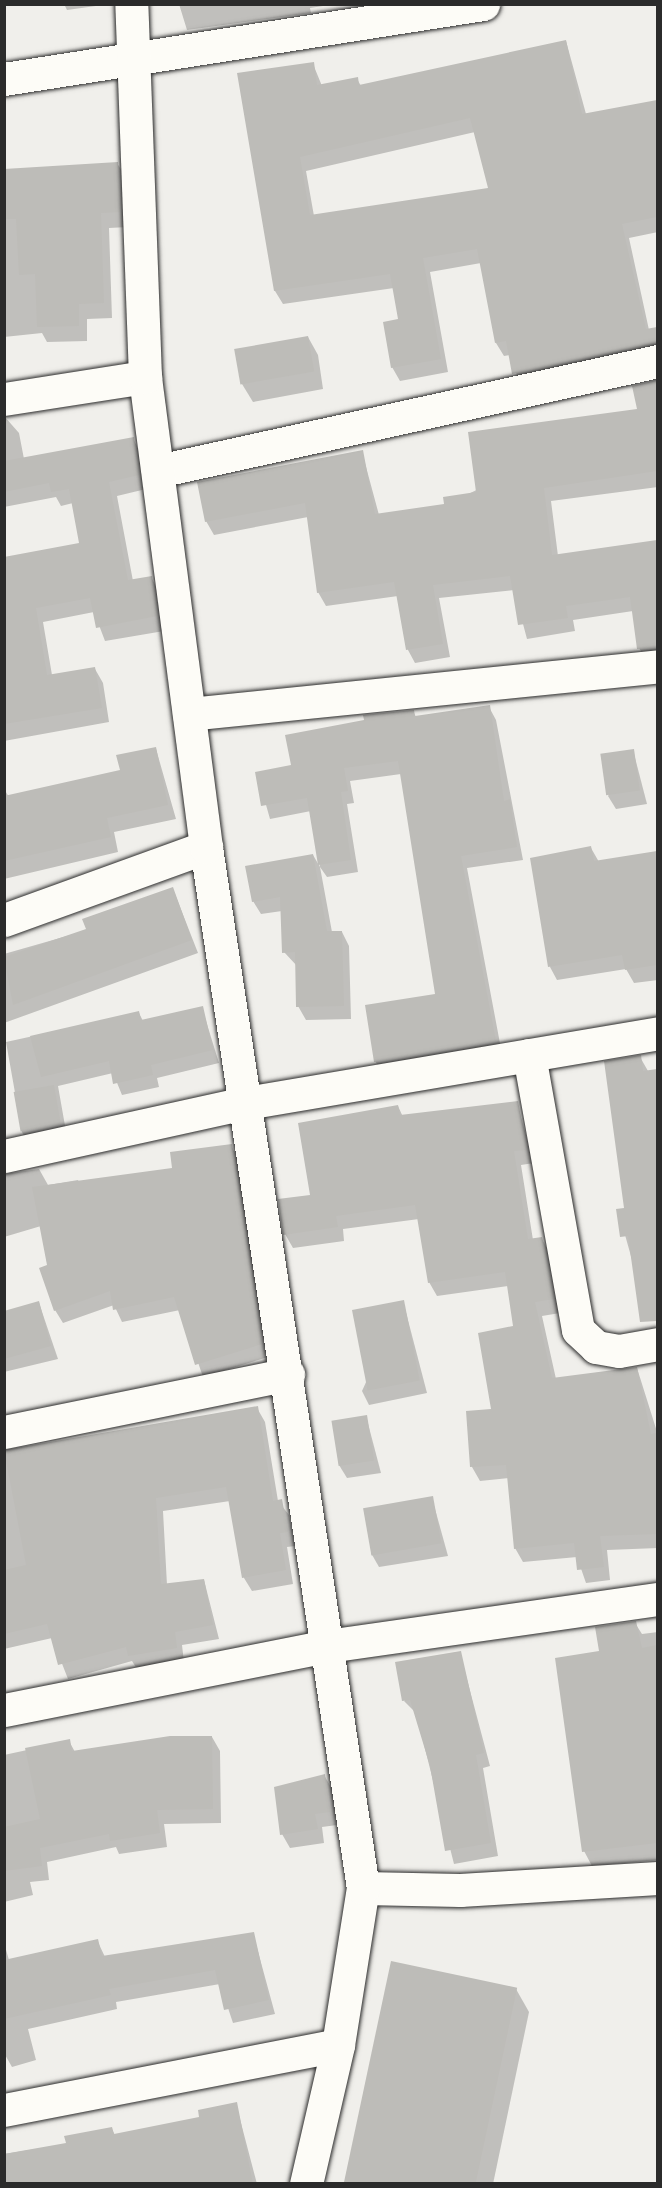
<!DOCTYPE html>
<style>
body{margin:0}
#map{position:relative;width:662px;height:2188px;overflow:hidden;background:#f0efeb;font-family:"Comic Neue",sans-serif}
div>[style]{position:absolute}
.shadow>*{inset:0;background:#0003}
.building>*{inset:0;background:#bdbcb8;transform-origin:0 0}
.roads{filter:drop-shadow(0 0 2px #2b2b2b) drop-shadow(0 0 2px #2b2b2b)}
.street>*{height:33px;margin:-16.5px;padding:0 16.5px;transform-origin:16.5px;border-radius:16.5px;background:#fdfcf7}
span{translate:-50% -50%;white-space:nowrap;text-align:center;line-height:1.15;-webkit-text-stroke:5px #fdfcf7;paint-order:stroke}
.frame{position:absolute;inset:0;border:6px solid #2b2b2b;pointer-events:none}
</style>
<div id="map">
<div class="shadow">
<i style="clip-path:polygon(64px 4px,103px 4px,103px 5px,67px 10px)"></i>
<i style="clip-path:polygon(179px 4px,336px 4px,310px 8px,311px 13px,187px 30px)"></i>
<i style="clip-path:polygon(evenodd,566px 41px,586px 114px,658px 102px,658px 232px,629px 238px,649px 330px,658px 328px,658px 357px,521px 387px,510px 355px,504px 356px,496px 343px,481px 263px,430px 272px,448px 372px,400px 381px,392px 367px,399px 320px,394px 288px,283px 304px,275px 291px,239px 74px,313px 64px,322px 86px,357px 79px,361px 86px,566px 41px,475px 132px,490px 190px,314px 216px,306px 171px,475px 132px)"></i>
<i style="clip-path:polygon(117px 163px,126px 178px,128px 227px,109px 228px,112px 318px,87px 319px,87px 341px,47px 342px,42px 333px,4px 337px,4px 171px)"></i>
<i style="clip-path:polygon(308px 337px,318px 355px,323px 389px,253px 402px,242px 384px)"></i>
<i style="clip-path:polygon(658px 380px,658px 487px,551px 501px,558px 556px,658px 541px,658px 658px,646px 660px,638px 646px,633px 611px,573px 620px,575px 631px,527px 639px,514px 590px,439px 598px,450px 657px,415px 663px,408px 650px,398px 596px,326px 606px,318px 592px,308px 517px,214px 535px,206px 521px,362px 452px,379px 515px,446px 505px,639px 410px,634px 387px)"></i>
<i style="clip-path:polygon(4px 416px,19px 433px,24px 459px,133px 439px,141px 453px,146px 489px,117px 496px,133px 581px,151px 577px,159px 592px,164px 631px,105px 641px,94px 612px,43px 622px,52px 675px,95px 669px,103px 683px,109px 722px,4px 741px,4px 559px,80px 544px,73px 503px,61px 506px,56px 497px,4px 507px)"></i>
<i style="clip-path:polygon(489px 707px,496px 720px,523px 860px,467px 868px,502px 1054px,383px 1074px,375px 1061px,437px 996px,401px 774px,350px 781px,354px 803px,347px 804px,358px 872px,327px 877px,320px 867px,332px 932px,342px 932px,349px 946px,351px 1019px,306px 1020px,298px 1006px,297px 966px,284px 952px,282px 911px,261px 914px,253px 901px,313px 855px,320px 867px,311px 811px,270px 819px,257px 773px,292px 767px,413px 711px,416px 717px)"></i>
<i style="clip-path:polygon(156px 749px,176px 819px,114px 832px,118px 852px,4px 879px,4px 789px,9px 797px,121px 771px)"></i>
<i style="clip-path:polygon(633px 750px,647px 804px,616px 809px,608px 796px)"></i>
<i style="clip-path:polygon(591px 848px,599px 862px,658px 853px,658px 980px,634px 983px,626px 969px,557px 980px,550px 967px)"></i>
<i style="clip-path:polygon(173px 889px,198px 953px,4px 1023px,4px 954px,88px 930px)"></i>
<i style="clip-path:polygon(202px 1008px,219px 1063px,157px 1078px,159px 1087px,122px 1095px,113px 1073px,58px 1086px,67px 1137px,29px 1145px,22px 1132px,6px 1042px,139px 1013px,143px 1021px)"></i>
<i style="clip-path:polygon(640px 1057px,648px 1071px,658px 1074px,658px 1305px,645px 1306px,618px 1210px,626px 1209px)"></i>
<i style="clip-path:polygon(517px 1103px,534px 1163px,521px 1165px,533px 1240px,542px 1239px,549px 1252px,560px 1313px,542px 1316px,556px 1379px,637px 1368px,658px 1435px,658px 1548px,607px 1550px,610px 1580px,586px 1583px,577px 1557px,523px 1562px,515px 1548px,509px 1478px,480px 1481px,472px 1467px,468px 1413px,493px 1411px,514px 1327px,508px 1286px,437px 1296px,429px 1282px,419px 1219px,343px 1229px,344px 1241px,293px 1248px,285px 1234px,312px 1196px,398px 1106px,403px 1117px)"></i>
<i style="clip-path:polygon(231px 1146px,238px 1158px,268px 1357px,203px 1377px,180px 1310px,122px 1322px,114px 1305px,63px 1323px,55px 1310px,41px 1226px,4px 1237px,4px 1174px,39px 1169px,48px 1185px,78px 1180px,81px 1186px,173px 1169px)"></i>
<i style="clip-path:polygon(403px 1301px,427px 1393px,369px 1405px,362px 1391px)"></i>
<i style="clip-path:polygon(39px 1303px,58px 1359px,4px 1372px,4px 1312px)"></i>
<i style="clip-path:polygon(257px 1408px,265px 1422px,278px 1501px,289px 1515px,295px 1546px,287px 1547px,293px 1584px,252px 1591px,244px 1578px,230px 1501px,163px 1511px,167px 1585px,204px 1580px,219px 1639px,182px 1645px,184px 1662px,137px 1669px,132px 1661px,68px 1679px,52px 1638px,4px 1649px,4px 1451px)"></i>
<i style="clip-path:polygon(366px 1416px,381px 1473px,347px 1478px,339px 1465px,333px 1422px)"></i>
<i style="clip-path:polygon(432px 1498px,448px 1556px,379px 1567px,371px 1553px)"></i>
<i style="clip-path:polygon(635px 1623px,642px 1634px,658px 1632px,658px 1860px,592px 1866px,584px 1851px,601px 1652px)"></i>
<i style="clip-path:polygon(460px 1653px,490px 1766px,483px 1768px,498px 1856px,454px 1864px,416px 1713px,404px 1701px)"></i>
<i style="clip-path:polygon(212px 1737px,220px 1751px,221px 1823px,164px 1824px,167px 1847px,119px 1854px,116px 1847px,47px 1862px,49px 1880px,30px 1882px,33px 1895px,4px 1902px,4px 1755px,69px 1741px,75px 1752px)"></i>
<i style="clip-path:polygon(324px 1775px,332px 1789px,337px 1825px,322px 1827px,324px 1843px,290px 1848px,282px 1834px)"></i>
<i style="clip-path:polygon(253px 1933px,275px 2014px,233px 2023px,220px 1984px,116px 2002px,117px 2009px,28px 2029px,36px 2060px,12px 2067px,4px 2053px,4px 1943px,9px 1960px,97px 1940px,105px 1957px)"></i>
<i style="clip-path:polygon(516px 1989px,529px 2012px,493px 2184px,347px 2184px)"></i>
<i style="clip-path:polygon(236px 2104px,257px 2184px,4px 2184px,4px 2154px,68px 2144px,111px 2128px,115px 2135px,201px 2118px)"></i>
</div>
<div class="building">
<i style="clip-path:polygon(evenodd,566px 40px,582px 114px,657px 100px,657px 217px,622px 224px,646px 329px,657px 327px,657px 343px,512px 374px,506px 341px,495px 343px,477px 249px,423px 258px,441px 359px,391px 368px,383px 322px,398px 319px,390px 274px,274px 291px,237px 73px,314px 62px,317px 85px,358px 77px,359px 85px,566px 40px,470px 118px,488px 188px,310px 215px,300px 157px,470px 118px)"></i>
<i style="clip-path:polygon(118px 162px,120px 212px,101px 213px,104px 303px,79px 304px,79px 326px,37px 327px,35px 274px,19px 275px,16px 219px,4px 219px,4px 169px)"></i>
<i style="left:308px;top:336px;width:36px;height:75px;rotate:80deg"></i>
<i style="clip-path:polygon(657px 380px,657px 471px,544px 488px,552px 555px,657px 540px,657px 647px,637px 649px,630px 597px,566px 606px,568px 618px,518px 625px,510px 576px,433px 585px,443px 644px,406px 650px,394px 582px,317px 593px,305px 503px,205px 522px,197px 482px,363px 450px,375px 514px,444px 504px,443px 497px,476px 492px,468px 432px,637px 409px,632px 386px)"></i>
<i style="clip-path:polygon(134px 437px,139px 475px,109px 482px,128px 580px,152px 576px,157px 616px,96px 628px,90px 598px,36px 608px,47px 675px,95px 667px,102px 708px,4px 724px,4px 557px,79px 543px,69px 489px,51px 492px,49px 483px,4px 492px,4px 461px)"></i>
<i style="clip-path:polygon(490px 705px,504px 801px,510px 799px,517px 847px,461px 856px,496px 1041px,374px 1062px,365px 1005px,435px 994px,398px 761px,344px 768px,348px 791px,341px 792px,351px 860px,318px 865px,307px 798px,261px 806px,255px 772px,291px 765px,285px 735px,364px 720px,363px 715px,414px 710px,415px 716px)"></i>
<i style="clip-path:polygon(156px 747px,168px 805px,107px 818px,111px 837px,4px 861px,4px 796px,120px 770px,116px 755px)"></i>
<i style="left:634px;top:749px;width:42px;height:34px;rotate:82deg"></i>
<i style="clip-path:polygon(591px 846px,594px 861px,657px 851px,657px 965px,625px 970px,622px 955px,548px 967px,530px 858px)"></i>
<i style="clip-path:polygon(313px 854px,327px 931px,342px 931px,344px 1006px,296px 1007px,295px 952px,282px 953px,280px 897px,252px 902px,245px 866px)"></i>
<i style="clip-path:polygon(173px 887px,192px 940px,13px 1005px,4px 957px,86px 929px,82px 919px)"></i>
<i style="clip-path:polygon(203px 1006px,213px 1050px,151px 1065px,153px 1075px,113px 1084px,109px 1061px,41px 1077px,30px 1036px,139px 1011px,141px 1020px)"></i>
<i style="clip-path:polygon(641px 1055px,643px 1071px,657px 1069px,657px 1321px,640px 1322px,628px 1236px,620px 1237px,616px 1209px,624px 1208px,604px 1061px)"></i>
<i style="left:54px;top:1085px;width:40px;height:41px;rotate:80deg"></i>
<i style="clip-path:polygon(518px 1101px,527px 1150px,514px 1151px,528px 1239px,542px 1237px,554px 1299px,535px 1302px,552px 1378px,637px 1367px,651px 1434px,657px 1433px,657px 1534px,600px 1536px,604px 1567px,577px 1570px,574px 1543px,514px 1549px,506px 1465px,470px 1467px,466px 1411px,491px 1409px,478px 1333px,513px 1326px,505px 1272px,428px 1283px,415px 1205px,336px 1216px,338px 1227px,283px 1235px,278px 1199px,310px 1195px,298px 1123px,398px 1105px,400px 1115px)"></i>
<i style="clip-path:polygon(232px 1144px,262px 1344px,195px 1365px,174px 1297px,113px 1310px,110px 1291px,54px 1311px,39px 1268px,47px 1265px,32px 1187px,172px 1168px,170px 1152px)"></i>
<i style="left:404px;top:1300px;width:82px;height:53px;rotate:79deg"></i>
<i style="clip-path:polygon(39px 1301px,51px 1346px,4px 1359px,4px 1311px)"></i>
<i style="clip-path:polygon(258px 1406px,273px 1501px,282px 1499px,288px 1532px,280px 1533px,286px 1570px,242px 1578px,226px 1487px,156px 1498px,161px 1584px,204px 1579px,213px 1625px,175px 1632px,177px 1648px,128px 1656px,126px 1647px,58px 1665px,47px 1624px,4px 1634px,4px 1570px,26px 1565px,4px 1450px)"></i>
<i style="left:367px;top:1415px;width:46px;height:36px;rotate:81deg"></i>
<i style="left:433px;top:1496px;width:48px;height:71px;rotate:80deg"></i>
<i style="clip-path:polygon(636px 1621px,642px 1648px,657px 1645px,657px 1843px,582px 1852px,555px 1658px,599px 1651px,595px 1627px)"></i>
<i style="clip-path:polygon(461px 1651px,484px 1753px,476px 1755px,491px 1843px,445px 1851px,430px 1766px,410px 1700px,402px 1701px,395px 1662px)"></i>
<i style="clip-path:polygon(170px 1736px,212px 1736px,213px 1809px,157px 1810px,160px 1833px,110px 1841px,109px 1834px,40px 1848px,42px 1866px,4px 1871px,4px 1827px,40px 1819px,25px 1748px,70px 1739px,72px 1751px)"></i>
<i style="clip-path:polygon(325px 1774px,330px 1812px,315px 1814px,318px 1829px,280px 1835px,274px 1787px)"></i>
<i style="clip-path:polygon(254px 1932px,269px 2000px,224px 2010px,215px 1970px,109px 1989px,111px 1995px,4px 2019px,4px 1960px,98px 1939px,102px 1956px)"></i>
<i style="left:391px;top:1961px;width:129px;height:228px;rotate:12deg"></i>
<i style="clip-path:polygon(237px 2102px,253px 2184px,4px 2184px,4px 2154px,66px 2143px,64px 2136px,112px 2127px,114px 2134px,199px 2117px,198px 2110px)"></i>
</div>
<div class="roads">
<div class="street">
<i style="left:4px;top:79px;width:485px;rotate:-8.9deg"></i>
<i style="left:4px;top:399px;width:143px;rotate:-8.9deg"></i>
<i style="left:158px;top:471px;width:512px;rotate:-12.41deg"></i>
<i style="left:189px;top:714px;width:471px;rotate:-5.8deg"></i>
<i style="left:4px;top:920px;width:215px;rotate:-19.9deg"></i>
<i style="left:529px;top:1055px;width:279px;rotate:79.9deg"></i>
<i style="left:578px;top:1330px;width:25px;rotate:43deg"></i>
<i style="left:596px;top:1347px;width:23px;rotate:10deg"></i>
<i style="left:619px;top:1351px;width:40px;rotate:-10deg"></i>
<i style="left:4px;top:1156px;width:248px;rotate:-12.4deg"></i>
<i style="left:246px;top:1103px;width:418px;rotate:-9.6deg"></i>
<i style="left:4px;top:1432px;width:290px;rotate:-11.5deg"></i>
<i style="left:4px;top:1710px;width:329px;rotate:-11.2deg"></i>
<i style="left:327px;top:1646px;width:334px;rotate:-8.1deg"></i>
<i style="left:363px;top:1888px;width:97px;rotate:1.2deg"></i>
<i style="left:460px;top:1890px;width:198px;rotate:-3.5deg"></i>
<i style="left:4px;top:2110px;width:340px;rotate:-11deg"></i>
<i style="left:338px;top:2045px;width:159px;rotate:-81deg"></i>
<i style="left:363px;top:1888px;width:1053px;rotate:-98.58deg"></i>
<i style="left:206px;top:847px;width:474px;rotate:-97.4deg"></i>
<i style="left:145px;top:377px;width:373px;rotate:-92.1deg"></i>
<i style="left:306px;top:2184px;width:143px;rotate:-77deg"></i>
</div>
</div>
<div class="frame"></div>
</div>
